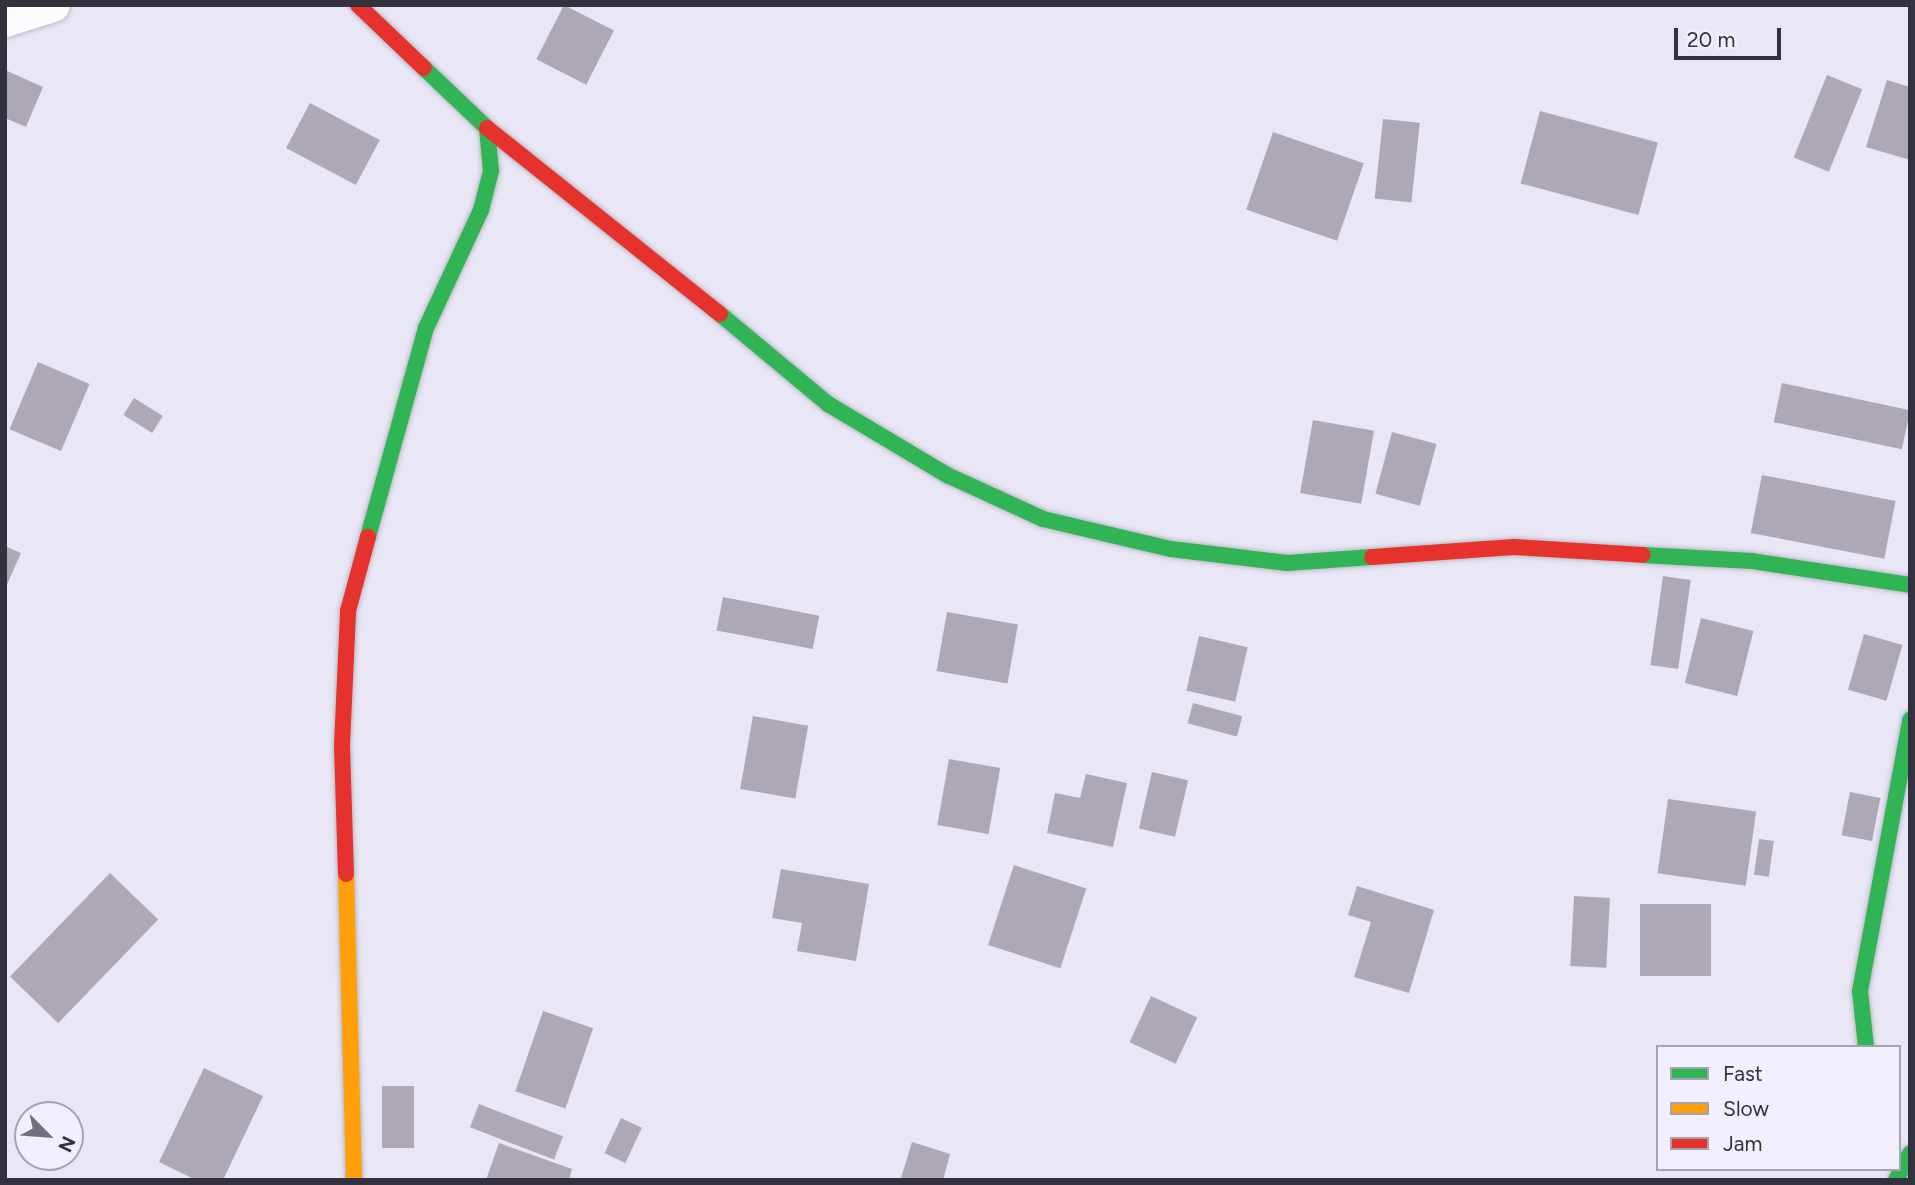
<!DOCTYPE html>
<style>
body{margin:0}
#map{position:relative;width:1915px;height:1185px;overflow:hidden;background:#e9e6f5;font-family:Figtree,sans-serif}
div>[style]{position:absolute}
.building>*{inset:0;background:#aea8b4;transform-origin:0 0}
.roads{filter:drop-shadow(0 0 2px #bdbac7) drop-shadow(0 0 2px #bdbac7)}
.street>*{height:33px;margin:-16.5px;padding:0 16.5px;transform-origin:16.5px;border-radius:16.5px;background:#fcfbfe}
.fast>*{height:16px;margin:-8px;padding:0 8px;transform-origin:8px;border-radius:8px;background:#30b455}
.slow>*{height:16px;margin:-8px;padding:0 8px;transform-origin:8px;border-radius:8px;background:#ff9f0a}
.jam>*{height:16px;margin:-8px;padding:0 8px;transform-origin:8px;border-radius:8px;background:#e5322d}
span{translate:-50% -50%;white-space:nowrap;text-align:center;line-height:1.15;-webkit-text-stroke:7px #f2effd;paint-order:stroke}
.frame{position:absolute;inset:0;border:7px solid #34313e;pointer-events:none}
.legend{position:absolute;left:1656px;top:1045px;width:245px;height:126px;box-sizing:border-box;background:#f2effd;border:2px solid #a6a3b1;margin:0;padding:9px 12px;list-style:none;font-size:21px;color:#34313e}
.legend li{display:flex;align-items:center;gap:14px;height:35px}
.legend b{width:35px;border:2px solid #a6a3b1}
.north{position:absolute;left:14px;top:1101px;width:70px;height:70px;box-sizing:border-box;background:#f2effd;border:2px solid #a6a3b1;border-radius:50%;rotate:115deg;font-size:19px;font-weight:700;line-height:28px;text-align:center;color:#34313e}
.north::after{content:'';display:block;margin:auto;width:24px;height:32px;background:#73707e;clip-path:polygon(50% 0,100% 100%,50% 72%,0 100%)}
.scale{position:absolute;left:1674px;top:28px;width:107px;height:32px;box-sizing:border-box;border:4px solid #34313e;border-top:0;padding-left:9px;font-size:21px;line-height:24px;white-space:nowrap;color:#34313e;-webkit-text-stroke:5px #f2effd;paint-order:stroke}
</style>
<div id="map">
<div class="building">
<i style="left:564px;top:5px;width:56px;height:61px;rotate:27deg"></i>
<i style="clip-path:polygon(5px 70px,43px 87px,26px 127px,5px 118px)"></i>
<i style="left:1827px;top:75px;width:38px;height:89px;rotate:22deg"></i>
<i style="clip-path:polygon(1887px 80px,1910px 87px,1910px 160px,1866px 147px)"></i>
<i style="left:310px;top:103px;width:79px;height:51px;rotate:28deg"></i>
<i style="left:1540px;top:111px;width:122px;height:75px;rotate:15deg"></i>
<i style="left:1383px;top:119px;width:37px;height:80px;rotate:6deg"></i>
<i style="left:1273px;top:132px;width:96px;height:82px;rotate:19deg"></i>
<i style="left:38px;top:362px;width:56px;height:73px;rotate:23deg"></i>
<i style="left:1782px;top:383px;width:131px;height:40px;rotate:12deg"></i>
<i style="left:134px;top:398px;width:34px;height:20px;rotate:32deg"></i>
<i style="left:1313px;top:420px;width:62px;height:74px;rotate:10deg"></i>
<i style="left:1392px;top:432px;width:46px;height:64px;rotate:15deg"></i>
<i style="left:1762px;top:475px;width:136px;height:59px;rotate:11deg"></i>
<i style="clip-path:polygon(5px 546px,21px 553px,5px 589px)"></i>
<i style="left:1663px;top:576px;width:28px;height:90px;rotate:8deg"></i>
<i style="left:723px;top:597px;width:98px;height:34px;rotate:11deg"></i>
<i style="left:947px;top:612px;width:72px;height:60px;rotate:10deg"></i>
<i style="left:1701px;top:618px;width:54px;height:67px;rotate:14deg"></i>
<i style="left:1864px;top:634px;width:40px;height:58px;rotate:16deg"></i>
<i style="left:1199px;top:636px;width:50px;height:56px;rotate:13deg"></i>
<i style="left:1193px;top:703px;width:51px;height:21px;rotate:15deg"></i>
<i style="left:753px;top:716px;width:56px;height:74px;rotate:10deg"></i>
<i style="left:949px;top:759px;width:52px;height:67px;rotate:10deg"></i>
<i style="left:1152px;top:772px;width:37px;height:58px;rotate:13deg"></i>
<i style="clip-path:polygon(1086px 774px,1127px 783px,1113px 847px,1047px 833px,1055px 793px,1080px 798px)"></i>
<i style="left:1850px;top:792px;width:31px;height:44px;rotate:11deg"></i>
<i style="left:1668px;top:799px;width:89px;height:75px;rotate:8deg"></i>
<i style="left:1759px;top:839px;width:15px;height:36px;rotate:8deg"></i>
<i style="left:1014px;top:865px;width:76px;height:84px;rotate:18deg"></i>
<i style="clip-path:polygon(781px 869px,869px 884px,856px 961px,797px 951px,802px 923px,772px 918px)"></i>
<i style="left:110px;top:873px;width:67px;height:144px;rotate:44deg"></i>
<i style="clip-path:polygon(1357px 886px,1434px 910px,1409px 993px,1354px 977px,1371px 922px,1348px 915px)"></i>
<i style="left:1574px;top:896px;width:36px;height:70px;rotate:3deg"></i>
<i style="left:1711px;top:904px;width:72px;height:71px;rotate:90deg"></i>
<i style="left:1151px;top:996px;width:51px;height:51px;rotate:25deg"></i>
<i style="left:543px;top:1011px;width:53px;height:85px;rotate:19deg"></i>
<i style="clip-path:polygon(204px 1068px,263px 1096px,223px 1180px,196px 1180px,159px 1162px)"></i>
<i style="left:382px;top:1086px;width:32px;height:62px"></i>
<i style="left:479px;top:1104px;width:90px;height:25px;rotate:21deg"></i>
<i style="left:621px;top:1118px;width:23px;height:39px;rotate:25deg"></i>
<i style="clip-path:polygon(912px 1142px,950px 1154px,943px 1180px,901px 1178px)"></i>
<i style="clip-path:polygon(499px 1143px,572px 1169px,569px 1180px,486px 1180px)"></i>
</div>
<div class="roads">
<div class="street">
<i style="left:5px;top:20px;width:50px;rotate:-17.4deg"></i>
</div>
<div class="fast">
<i style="left:720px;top:314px;width:141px;rotate:39.8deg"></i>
<i style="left:828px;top:404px;width:139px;rotate:30.8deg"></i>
<i style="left:947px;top:475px;width:106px;rotate:24.6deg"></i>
<i style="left:1043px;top:519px;width:131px;rotate:13.2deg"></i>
<i style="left:1171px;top:549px;width:117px;rotate:6.9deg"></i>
<i style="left:1287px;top:563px;width:85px;rotate:-4deg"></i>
<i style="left:368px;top:537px;width:217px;rotate:-74.5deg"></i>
<i style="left:426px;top:328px;width:130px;rotate:-65deg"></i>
<i style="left:481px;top:210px;width:40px;rotate:-75.6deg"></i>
<i style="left:491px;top:171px;width:43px;rotate:-95.3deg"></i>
<i style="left:487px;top:128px;width:87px;rotate:-136.4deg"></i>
<i style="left:1643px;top:555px;width:109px;rotate:3.2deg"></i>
<i style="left:1752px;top:561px;width:160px;rotate:8.6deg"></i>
<i style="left:1866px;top:1047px;width:56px;rotate:-96.1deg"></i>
<i style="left:1860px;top:991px;width:276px;rotate:-79.5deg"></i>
<i style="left:1896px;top:1180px;width:30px;rotate:-62deg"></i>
</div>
<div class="slow">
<i style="left:346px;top:874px;width:306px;rotate:88.5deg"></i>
</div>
<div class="jam">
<i style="left:358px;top:5px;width:91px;rotate:43.7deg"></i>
<i style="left:487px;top:128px;width:298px;rotate:38.6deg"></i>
<i style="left:1372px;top:557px;width:142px;rotate:-4deg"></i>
<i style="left:1514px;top:547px;width:129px;rotate:3.5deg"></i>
<i style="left:346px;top:874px;width:129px;rotate:-91.8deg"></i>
<i style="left:342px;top:745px;width:134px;rotate:-87.4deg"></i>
<i style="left:348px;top:611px;width:77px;rotate:-74.9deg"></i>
</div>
</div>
<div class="frame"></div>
<ul class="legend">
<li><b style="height:9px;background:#30b455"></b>Fast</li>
<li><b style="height:9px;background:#ff9f0a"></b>Slow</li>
<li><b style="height:9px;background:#e5322d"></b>Jam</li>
</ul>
<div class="north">N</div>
<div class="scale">20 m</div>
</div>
